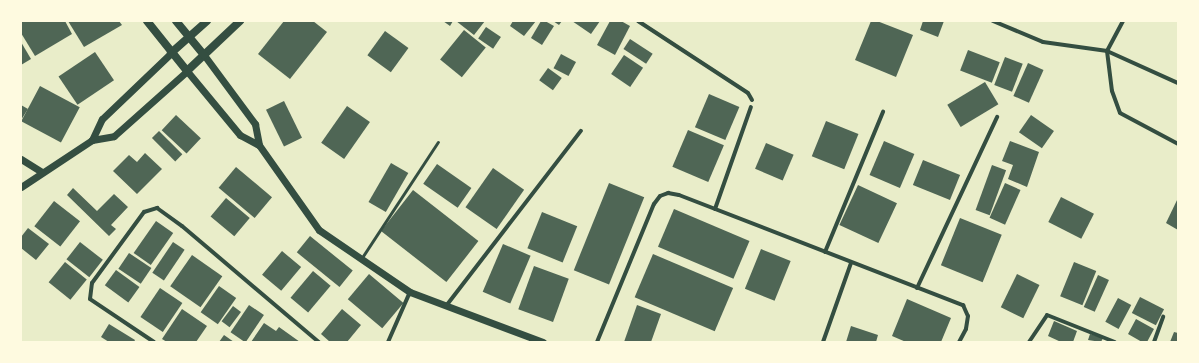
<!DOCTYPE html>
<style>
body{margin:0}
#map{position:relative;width:1199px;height:363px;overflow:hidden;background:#e9edc9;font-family:Lora,serif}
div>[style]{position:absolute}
.building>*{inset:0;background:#4f6655;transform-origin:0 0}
.service>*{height:3px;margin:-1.5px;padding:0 1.5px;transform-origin:1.5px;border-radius:1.5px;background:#344e41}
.minor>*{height:4px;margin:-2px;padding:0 2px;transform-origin:2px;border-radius:2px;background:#344e41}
.tertiary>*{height:7px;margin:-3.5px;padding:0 3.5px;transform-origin:3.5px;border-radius:3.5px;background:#344e41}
.secondary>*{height:8px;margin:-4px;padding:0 4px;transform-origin:4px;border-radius:4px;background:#344e41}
span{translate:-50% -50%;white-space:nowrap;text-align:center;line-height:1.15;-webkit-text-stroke:4px #fefae0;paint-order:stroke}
.frame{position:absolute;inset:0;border:22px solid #fefae0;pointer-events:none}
</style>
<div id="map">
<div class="building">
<i style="clip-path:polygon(21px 21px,65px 21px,72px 34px,35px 56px,21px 33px)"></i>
<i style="clip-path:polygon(68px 21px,119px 21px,122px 25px,84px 47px)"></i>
<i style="clip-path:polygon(284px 21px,313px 21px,327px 32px,290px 79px,258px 54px)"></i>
<i style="clip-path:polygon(443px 21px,453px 21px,450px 26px)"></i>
<i style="clip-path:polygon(456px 21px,485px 21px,474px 35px)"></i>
<i style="clip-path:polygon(513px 21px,536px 21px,524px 36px,510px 26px)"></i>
<i style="clip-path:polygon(541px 21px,545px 21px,554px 26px,542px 45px,531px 38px)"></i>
<i style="clip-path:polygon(553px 21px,562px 21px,559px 25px)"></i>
<i style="clip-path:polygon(572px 21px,600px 21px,591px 34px)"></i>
<i style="clip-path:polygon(610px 21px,621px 21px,630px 26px,615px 55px,597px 45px)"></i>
<i style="clip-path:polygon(871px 21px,877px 21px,913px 35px,896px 77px,855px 60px)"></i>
<i style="clip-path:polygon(923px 21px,944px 21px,938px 37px,920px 30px)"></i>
<i style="left:486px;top:27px;width:18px;height:14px;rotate:34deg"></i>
<i style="left:464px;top:30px;width:28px;height:38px;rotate:39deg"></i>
<i style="left:385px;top:31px;width:29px;height:30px;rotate:36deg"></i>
<i style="left:630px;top:39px;width:27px;height:12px;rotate:33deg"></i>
<i style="clip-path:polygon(21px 42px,31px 59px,21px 65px)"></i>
<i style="left:968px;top:50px;width:34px;height:22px;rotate:21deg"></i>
<i style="left:95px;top:52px;width:34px;height:44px;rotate:56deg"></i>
<i style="left:561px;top:54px;width:17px;height:16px;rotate:28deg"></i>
<i style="left:624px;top:55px;width:23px;height:23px;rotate:34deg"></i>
<i style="left:1005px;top:57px;width:19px;height:30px;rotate:21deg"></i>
<i style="left:1028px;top:63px;width:17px;height:36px;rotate:24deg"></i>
<i style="left:548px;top:68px;width:17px;height:15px;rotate:36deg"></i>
<i style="left:985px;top:82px;width:26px;height:44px;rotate:59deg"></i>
<i style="left:40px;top:86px;width:45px;height:40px;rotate:28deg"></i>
<i style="left:709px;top:94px;width:33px;height:36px;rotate:23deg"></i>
<i style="left:284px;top:101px;width:41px;height:20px;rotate:64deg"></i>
<i style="clip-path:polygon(21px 105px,28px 109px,21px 120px)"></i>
<i style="left:347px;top:106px;width:28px;height:45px;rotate:35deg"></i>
<i style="left:176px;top:115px;width:34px;height:21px;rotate:43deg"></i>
<i style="left:1031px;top:115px;width:28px;height:21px;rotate:35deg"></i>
<i style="left:826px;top:121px;width:35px;height:38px;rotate:22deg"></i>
<i style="left:688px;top:130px;width:39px;height:40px;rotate:23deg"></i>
<i style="left:159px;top:131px;width:33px;height:10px;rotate:45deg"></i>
<i style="left:884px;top:141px;width:33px;height:37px;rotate:23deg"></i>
<i style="clip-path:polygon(1010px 141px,1039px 152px,1027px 187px,1008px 179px,1013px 165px,1002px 161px)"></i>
<i style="left:766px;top:143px;width:30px;height:28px;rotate:23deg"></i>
<i style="clip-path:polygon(145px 153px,162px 169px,137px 194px,113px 171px,129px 155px,137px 162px)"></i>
<i style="left:923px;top:160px;width:40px;height:27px;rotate:22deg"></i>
<i style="left:391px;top:163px;width:20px;height:45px;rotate:30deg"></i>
<i style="left:437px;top:164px;width:42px;height:24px;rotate:35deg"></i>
<i style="left:992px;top:165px;width:15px;height:48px;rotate:20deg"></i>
<i style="left:236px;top:167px;width:47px;height:27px;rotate:40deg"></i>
<i style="left:493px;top:168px;width:38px;height:48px;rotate:35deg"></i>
<i style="left:609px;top:183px;width:38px;height:94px;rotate:22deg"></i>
<i style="left:1005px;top:183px;width:17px;height:38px;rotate:24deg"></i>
<i style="left:858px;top:185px;width:43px;height:44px;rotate:25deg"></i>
<i style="clip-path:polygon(73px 188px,97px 211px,114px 194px,128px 207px,111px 225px,116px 229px,109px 236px,67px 195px)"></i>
<i style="left:413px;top:190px;width:83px;height:52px;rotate:38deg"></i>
<i style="left:1061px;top:197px;width:37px;height:28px;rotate:27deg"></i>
<i style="left:226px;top:198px;width:31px;height:24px;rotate:40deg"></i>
<i style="clip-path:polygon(1178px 198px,1178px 230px,1166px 223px)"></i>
<i style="left:54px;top:201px;width:33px;height:32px;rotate:38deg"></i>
<i style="left:674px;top:209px;width:82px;height:41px;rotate:23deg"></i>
<i style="left:542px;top:212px;width:38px;height:39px;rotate:22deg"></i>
<i style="left:960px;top:218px;width:45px;height:51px;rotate:22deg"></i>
<i style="left:156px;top:221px;width:21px;height:39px;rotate:35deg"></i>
<i style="clip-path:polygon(28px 228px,49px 244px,36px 260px,21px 248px,21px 237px)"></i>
<i style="left:310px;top:236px;width:55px;height:21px;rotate:39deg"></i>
<i style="left:80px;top:242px;width:29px;height:22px;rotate:38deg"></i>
<i style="left:173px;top:242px;width:14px;height:37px;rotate:34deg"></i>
<i style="left:503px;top:244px;width:30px;height:52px;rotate:23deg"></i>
<i style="left:761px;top:249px;width:32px;height:43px;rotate:22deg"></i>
<i style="left:282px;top:251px;width:25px;height:31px;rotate:40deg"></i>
<i style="left:129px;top:253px;width:27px;height:19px;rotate:34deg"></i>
<i style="left:653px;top:254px;width:87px;height:47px;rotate:23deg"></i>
<i style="left:192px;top:255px;width:37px;height:38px;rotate:35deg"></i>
<i style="left:65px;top:262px;width:28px;height:26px;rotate:39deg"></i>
<i style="left:1074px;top:262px;width:24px;height:37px;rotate:22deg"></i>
<i style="left:534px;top:266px;width:37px;height:46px;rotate:20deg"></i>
<i style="left:116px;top:270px;width:29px;height:19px;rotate:36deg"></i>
<i style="left:313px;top:271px;width:23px;height:35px;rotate:40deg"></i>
<i style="left:369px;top:274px;width:45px;height:33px;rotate:40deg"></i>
<i style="left:1017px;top:274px;width:25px;height:37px;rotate:26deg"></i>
<i style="left:1098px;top:275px;width:12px;height:35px;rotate:24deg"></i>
<i style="left:219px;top:286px;width:21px;height:32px;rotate:35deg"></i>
<i style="left:160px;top:288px;width:27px;height:35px;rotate:34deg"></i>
<i style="left:1140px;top:297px;width:27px;height:18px;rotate:27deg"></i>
<i style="left:1118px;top:298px;width:15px;height:27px;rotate:28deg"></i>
<i style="clip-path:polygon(907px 299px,951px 318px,941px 342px,906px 342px,892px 336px)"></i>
<i style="left:249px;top:305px;width:18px;height:33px;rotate:34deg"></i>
<i style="clip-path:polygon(637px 305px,661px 314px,651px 342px,624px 342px)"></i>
<i style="left:233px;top:306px;width:10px;height:19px;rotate:37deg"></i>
<i style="clip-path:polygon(182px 309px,207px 326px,196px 342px,167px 342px,162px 339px)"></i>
<i style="clip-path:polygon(342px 309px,361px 325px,347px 342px,330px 342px,321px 334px)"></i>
<i style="clip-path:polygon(1136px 319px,1154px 329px,1147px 342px,1142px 342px,1128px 334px)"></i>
<i style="clip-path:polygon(1054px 321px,1077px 331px,1073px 342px,1061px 342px,1048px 336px)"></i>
<i style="clip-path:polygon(264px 323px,276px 331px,279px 327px,300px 342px,251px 342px)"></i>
<i style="clip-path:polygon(109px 324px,135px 340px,134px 342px,109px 342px,101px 337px)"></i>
<i style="clip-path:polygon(851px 326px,878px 335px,876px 342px,846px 342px)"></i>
<i style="clip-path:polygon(1174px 332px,1178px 333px,1178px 342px,1170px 342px)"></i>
<i style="clip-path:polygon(1090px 334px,1103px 338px,1101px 342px,1088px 340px)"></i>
<i style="clip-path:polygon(224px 335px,234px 342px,219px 342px)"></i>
</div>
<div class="service">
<i style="left:361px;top:259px;width:140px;rotate:-56.7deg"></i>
</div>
<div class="minor">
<i style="left:638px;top:21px;width:131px;rotate:33.2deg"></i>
<i style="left:748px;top:93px;width:8px;rotate:60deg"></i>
<i style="left:993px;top:21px;width:54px;rotate:22.8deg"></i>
<i style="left:1043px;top:42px;width:65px;rotate:8deg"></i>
<i style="left:1107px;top:51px;width:78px;rotate:24.3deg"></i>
<i style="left:1123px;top:21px;width:34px;rotate:118deg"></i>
<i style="left:1107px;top:51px;width:40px;rotate:82.9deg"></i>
<i style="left:1112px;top:91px;width:23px;rotate:70deg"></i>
<i style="left:1120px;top:113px;width:66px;rotate:28.1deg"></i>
<i style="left:715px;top:209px;width:108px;rotate:-70.6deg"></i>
<i style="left:825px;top:252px;width:152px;rotate:-67.5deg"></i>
<i style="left:917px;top:288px;width:189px;rotate:-64.9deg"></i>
<i style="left:446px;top:306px;width:221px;rotate:-52.4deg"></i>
<i style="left:154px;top:342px;width:77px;rotate:-146.1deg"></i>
<i style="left:90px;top:299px;width:16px;rotate:-83deg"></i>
<i style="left:92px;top:283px;width:88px;rotate:-53.8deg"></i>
<i style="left:144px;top:212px;width:14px;rotate:-17deg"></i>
<i style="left:157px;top:208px;width:31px;rotate:36deg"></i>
<i style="left:182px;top:226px;width:180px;rotate:40.3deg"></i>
<i style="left:388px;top:342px;width:55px;rotate:-66.3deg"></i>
<i style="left:597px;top:342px;width:149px;rotate:-67.6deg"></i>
<i style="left:654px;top:204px;width:10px;rotate:-53deg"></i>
<i style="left:660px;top:196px;width:9px;rotate:-21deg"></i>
<i style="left:668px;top:193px;width:11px;rotate:10deg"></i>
<i style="left:679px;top:195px;width:305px;rotate:21.2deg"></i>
<i style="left:963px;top:305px;width:12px;rotate:66deg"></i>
<i style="left:968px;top:316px;width:13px;rotate:99deg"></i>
<i style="left:966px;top:329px;width:15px;rotate:118deg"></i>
<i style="left:823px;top:342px;width:84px;rotate:-70.5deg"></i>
<i style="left:1029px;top:342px;width:32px;rotate:-56deg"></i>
<i style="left:1047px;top:315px;width:73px;rotate:21.7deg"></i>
<i style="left:1154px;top:342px;width:27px;rotate:-70deg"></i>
</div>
<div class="tertiary">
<i style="left:204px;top:55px;width:86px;rotate:53.5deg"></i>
<i style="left:255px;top:124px;width:21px;rotate:79deg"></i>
<i style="left:92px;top:140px;width:23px;rotate:-65deg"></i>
<i style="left:102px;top:119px;width:95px;rotate:-43.7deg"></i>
<i style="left:21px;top:159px;width:25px;rotate:32deg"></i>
<i style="left:21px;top:187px;width:85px;rotate:-33.5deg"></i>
<i style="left:92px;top:140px;width:22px;rotate:-10deg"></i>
<i style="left:114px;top:136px;width:98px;rotate:-41.7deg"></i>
<i style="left:187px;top:71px;width:83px;rotate:50.4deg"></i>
<i style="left:240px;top:135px;width:21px;rotate:28deg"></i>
<i style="left:259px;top:145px;width:104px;rotate:54.8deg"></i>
<i style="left:319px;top:230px;width:110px;rotate:34.3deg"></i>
<i style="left:410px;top:292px;width:142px;rotate:20.6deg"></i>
</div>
<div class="secondary">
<i style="left:147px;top:21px;width:64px;rotate:51.3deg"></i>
<i style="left:187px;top:71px;width:73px;rotate:-43.3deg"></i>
<i style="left:176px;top:21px;width:44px;rotate:50.5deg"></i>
<i style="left:171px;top:53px;width:48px;rotate:-41.6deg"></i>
</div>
<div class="frame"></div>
</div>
